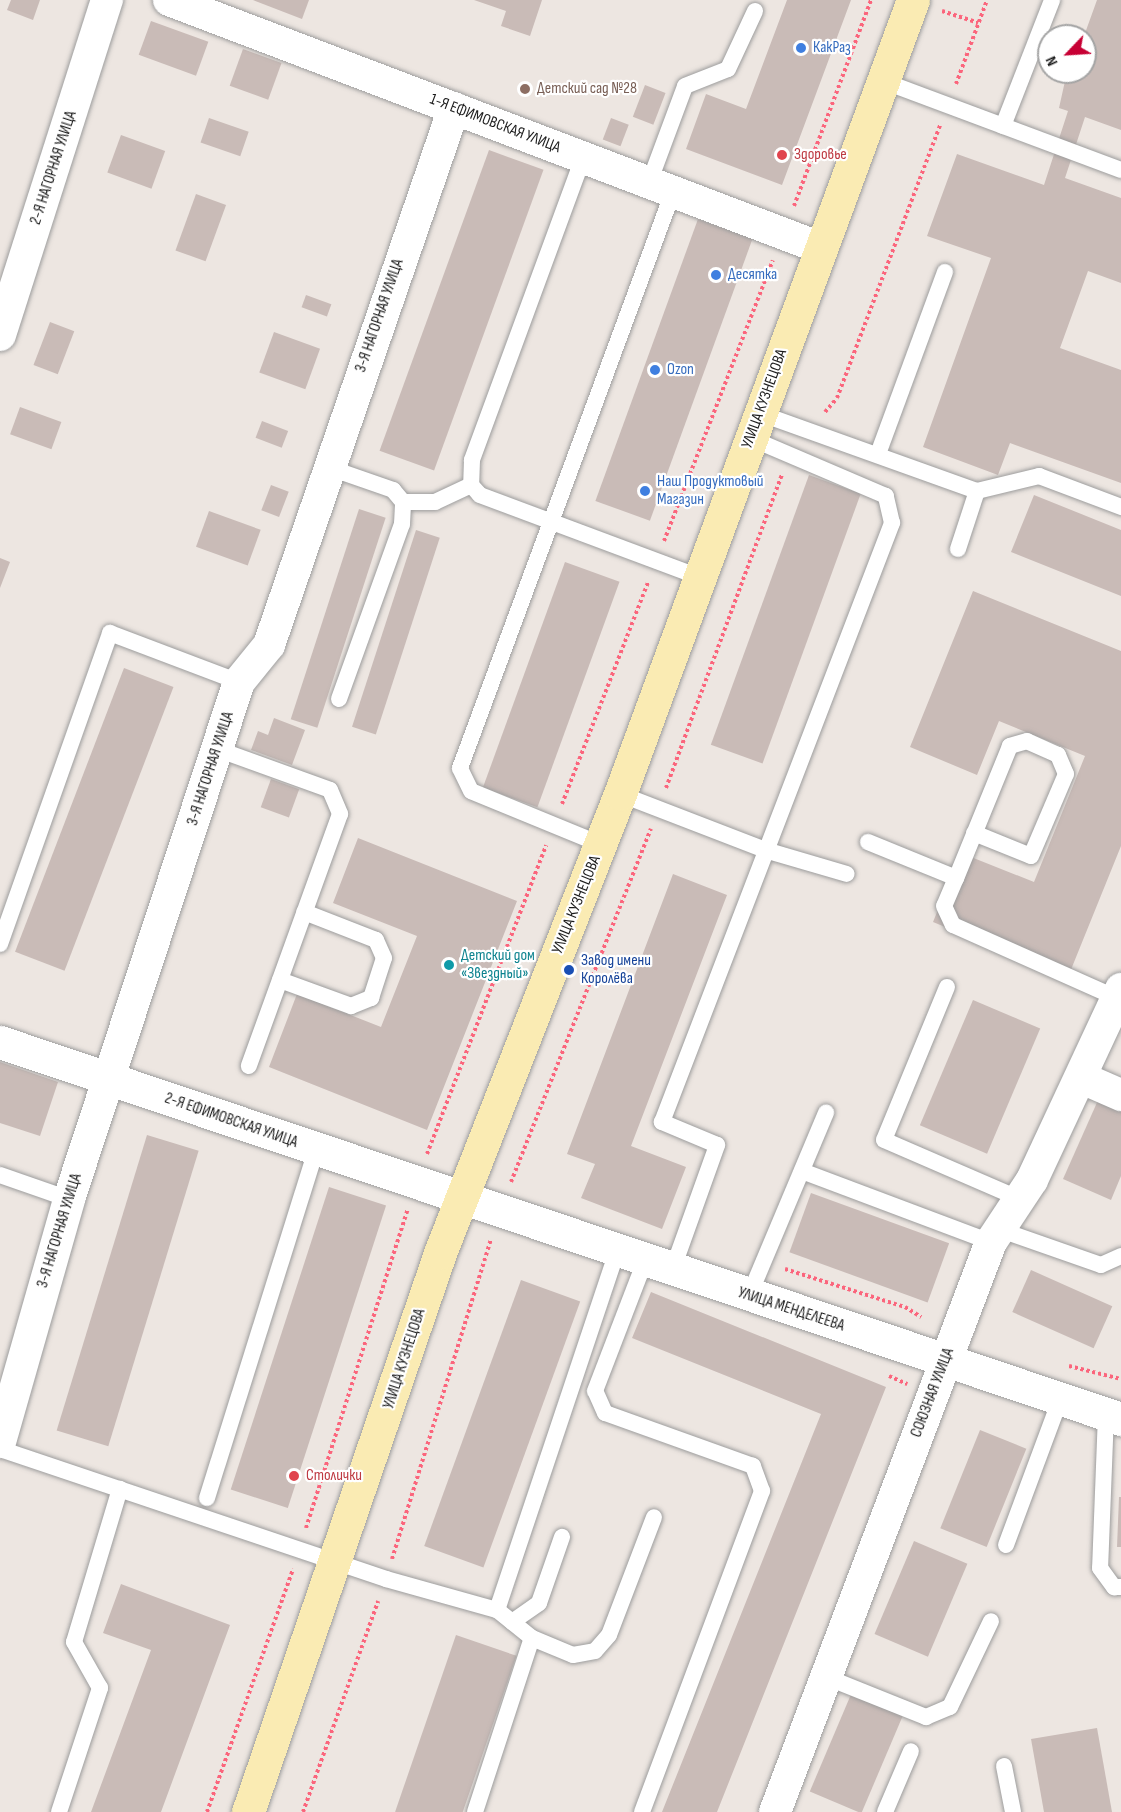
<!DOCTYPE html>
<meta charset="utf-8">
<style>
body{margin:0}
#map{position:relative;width:1121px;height:1812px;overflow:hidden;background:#ede6e1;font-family:"Sofia Sans Condensed",sans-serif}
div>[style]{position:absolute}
.building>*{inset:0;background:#c9bbb7;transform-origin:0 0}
.path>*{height:4px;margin-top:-2px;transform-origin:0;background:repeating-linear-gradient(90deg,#fb657c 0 3px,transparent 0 6px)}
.roads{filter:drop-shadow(0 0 2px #9d9d9d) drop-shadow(0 0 2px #9d9d9d)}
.service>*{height:16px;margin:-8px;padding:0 8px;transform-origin:8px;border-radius:8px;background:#fff}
.minor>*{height:32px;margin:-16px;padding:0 16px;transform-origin:16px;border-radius:16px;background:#fff}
.tertiary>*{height:33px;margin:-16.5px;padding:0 16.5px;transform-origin:16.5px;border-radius:16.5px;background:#fff}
.secondary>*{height:33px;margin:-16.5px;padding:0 16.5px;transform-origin:16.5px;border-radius:16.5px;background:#faebb3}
.dots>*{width:16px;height:16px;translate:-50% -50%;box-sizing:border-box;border:3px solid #fff;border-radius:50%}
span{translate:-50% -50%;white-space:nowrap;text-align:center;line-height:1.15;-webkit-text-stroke:4.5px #fff;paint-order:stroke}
.shop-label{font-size:16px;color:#366cbe}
.left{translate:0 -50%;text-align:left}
.education-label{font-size:16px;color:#785e54}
.street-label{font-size:16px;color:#1c1c1c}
.health-label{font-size:16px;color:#be3a42}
.culture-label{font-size:16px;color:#0d838f}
.transit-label{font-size:16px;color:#164399}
.north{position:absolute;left:1037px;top:24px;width:60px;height:60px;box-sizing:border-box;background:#fff;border:2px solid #a4a4a4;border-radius:50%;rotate:245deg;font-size:16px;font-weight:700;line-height:24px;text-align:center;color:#1c1c1c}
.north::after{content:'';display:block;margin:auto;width:21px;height:27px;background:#c70034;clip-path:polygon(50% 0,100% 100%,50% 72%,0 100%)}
</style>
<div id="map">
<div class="building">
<i style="clip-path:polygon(11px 0,40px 0,33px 20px,7px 10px)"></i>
<i style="clip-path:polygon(253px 0,309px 0,302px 19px)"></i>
<i style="clip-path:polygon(474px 0,542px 0,530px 36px,501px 26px,506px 11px)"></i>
<i style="clip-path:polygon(787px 0,851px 0,782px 185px,686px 149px,706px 94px,746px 109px)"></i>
<i style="clip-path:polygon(1097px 0,1121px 0,1121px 130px,1085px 117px,1065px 178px,1121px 198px,1121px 283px,1088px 271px,1060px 348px,1121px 370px,1121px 483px,1010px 443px,998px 475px,923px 447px,991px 258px,927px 236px,957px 154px,1044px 185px,1068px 111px,1059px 108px,1067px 72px,1085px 72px,1084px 36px)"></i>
<i style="left:151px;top:21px;width:61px;height:36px;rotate:20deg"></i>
<i style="left:243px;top:49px;width:41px;height:39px;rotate:20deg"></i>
<i style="left:645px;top:85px;width:22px;height:34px;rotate:21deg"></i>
<i style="left:209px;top:118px;width:42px;height:26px;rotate:19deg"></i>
<i style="left:611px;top:118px;width:19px;height:23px;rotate:21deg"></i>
<i style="left:121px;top:135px;width:47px;height:40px;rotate:20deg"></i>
<i style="left:489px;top:150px;width:58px;height:320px;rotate:20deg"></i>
<i style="left:196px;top:194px;width:32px;height:60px;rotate:20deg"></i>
<i style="left:698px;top:219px;width:58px;height:300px;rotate:20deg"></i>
<i style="left:306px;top:295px;width:27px;height:13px;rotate:20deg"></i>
<i style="left:50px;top:322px;width:26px;height:46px;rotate:21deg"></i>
<i style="left:274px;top:332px;width:49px;height:43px;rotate:20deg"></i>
<i style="left:20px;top:407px;width:44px;height:29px;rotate:20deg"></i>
<i style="left:262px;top:421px;width:28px;height:18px;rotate:21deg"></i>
<i style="left:809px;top:475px;width:55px;height:287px;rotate:20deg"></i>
<i style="left:271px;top:485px;width:19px;height:27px;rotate:21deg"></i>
<i style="clip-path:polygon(1034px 495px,1121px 530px,1121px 596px,1011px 552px)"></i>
<i style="left:359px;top:509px;width:28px;height:221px;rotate:18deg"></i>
<i style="left:209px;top:511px;width:55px;height:38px;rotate:20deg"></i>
<i style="left:416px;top:530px;width:25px;height:207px;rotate:18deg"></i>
<i style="clip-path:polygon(0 558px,10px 562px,0 588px)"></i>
<i style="left:565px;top:562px;width:58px;height:240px;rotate:20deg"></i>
<i style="clip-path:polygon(973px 591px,1121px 651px,1121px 846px,1068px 977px,933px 922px,961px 853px,1034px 882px,1085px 756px,999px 721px,977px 775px,910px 747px)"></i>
<i style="left:124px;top:668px;width:53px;height:304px;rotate:21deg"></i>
<i style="clip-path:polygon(274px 718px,305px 730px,292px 765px,251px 750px,258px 731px,268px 735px)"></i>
<i style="left:271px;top:779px;width:30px;height:30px;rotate:20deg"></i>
<i style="clip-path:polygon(358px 838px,517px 901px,427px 1130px,269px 1067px,297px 994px,381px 1027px,417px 936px,333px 903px)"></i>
<i style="clip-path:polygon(673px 874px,727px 895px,631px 1146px,686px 1167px,662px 1229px,581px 1198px,595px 1164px,567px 1154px)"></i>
<i style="left:973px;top:1000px;width:73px;height:136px;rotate:23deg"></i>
<i style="clip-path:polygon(0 1062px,58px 1082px,40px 1136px,0 1123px)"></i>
<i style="clip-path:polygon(1099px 1098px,1121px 1108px,1121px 1176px,1111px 1200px,1063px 1179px)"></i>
<i style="left:147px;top:1135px;width:54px;height:309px;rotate:17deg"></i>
<i style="left:329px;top:1187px;width:60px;height:318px;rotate:18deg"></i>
<i style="left:811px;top:1193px;width:147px;height:63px;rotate:20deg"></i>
<i style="left:1031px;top:1270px;width:89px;height:46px;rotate:24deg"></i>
<i style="left:521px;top:1280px;width:63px;height:283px;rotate:20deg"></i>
<i style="clip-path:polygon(651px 1292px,886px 1387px,717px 1812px,662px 1812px,821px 1414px,632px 1338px)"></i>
<i style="left:980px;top:1430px;width:50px;height:106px;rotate:22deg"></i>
<i style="clip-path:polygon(1119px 1497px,1121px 1497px,1121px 1547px,1117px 1547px)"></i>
<i style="left:914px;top:1541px;width:58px;height:101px;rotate:23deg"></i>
<i style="clip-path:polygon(121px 1584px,230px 1625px,161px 1812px,91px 1812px,151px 1650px,103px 1633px)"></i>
<i style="left:456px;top:1635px;width:64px;height:187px;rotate:19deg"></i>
<i style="left:852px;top:1692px;width:56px;height:108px;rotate:23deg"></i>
<i style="clip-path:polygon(1097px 1728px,1112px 1812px,1044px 1812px,1031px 1739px)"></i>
</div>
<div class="path">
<i style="left:942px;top:11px;width:38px;rotate:18deg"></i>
<i style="left:956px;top:84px;width:90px;rotate:-69.7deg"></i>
<i style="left:794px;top:206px;width:220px;rotate:-69.5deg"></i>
<i style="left:825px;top:412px;width:18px;rotate:-49deg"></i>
<i style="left:837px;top:398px;width:292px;rotate:-69.3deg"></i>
<i style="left:664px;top:541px;width:301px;rotate:-68.8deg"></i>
<i style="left:666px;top:788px;width:335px;rotate:-69.7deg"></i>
<i style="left:562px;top:804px;width:238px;rotate:-68.8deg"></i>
<i style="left:427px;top:1154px;width:331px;rotate:-68.9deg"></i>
<i style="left:511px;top:1182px;width:380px;rotate:-68.4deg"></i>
<i style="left:785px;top:1269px;width:126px;rotate:17.6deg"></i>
<i style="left:905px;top:1307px;width:19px;rotate:32deg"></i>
<i style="left:1069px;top:1366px;width:54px;rotate:14deg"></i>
<i style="left:889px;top:1376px;width:20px;rotate:24deg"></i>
<i style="left:306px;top:1528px;width:335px;rotate:-72.3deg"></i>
<i style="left:392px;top:1559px;width:334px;rotate:-72.8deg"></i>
<i style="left:207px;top:1812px;width:258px;rotate:-70.5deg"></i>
<i style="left:303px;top:1812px;width:224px;rotate:-70.4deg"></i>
</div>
<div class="roads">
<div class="service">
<i style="left:883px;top:81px;width:254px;rotate:20.5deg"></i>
<i style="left:1003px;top:126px;width:135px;rotate:-68.7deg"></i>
<i style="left:583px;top:158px;width:322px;rotate:110.2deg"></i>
<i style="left:472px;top:460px;width:25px;rotate:92deg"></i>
<i style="left:471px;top:485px;width:13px;rotate:48deg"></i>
<i style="left:480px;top:495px;width:234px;rotate:20.5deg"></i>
<i style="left:649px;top:183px;width:103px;rotate:-69.6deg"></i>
<i style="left:685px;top:86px;width:46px;rotate:-21.6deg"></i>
<i style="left:728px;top:69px;width:64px;rotate:-65deg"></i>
<i style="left:759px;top:413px;width:232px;rotate:19.7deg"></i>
<i style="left:977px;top:491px;width:64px;rotate:-13.6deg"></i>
<i style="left:1039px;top:476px;width:88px;rotate:20.7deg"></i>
<i style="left:878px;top:454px;width:194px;rotate:-69.8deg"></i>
<i style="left:330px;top:468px;width:67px;rotate:19.2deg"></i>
<i style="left:393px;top:490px;width:16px;rotate:50deg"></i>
<i style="left:403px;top:502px;width:32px"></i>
<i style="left:435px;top:502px;width:40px;rotate:-25deg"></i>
<i style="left:958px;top:549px;width:61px;rotate:-71.9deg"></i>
<i style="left:339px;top:699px;width:186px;rotate:-70.2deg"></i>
<i style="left:402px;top:524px;width:22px;rotate:-87deg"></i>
<i style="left:217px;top:749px;width:120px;rotate:19.9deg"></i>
<i style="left:330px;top:790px;width:26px;rotate:67deg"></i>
<i style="left:340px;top:814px;width:268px;rotate:109.9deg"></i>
<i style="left:620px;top:794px;width:155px;rotate:21.1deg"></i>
<i style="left:765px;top:850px;width:85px;rotate:16.3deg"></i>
<i style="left:974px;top:833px;width:61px;rotate:22deg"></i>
<i style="left:1031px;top:856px;width:89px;rotate:-66.9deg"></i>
<i style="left:1066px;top:774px;width:21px;rotate:-113deg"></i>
<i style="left:1058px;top:755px;width:34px;rotate:-156deg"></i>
<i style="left:1027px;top:741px;width:18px;rotate:164deg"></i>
<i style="left:1010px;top:746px;width:143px;rotate:112.2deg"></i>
<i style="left:956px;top:878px;width:30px;rotate:113deg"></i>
<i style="left:944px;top:906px;width:21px;rotate:65deg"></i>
<i style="left:953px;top:925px;width:180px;rotate:24deg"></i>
<i style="left:868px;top:842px;width:95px;rotate:22.2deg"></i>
<i style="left:600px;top:844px;width:139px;rotate:-157.7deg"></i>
<i style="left:471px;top:791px;width:25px;rotate:-116deg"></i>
<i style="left:460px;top:768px;width:614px;rotate:-69.71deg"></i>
<i style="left:0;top:944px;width:330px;rotate:-70.5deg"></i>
<i style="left:110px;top:633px;width:138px;rotate:20.8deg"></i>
<i style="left:280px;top:980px;width:76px;rotate:20.1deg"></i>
<i style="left:351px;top:1006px;width:22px;rotate:-22deg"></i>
<i style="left:371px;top:998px;width:42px;rotate:-72deg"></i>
<i style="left:384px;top:958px;width:20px;rotate:-114deg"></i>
<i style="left:376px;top:940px;width:77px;rotate:-158.7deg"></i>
<i style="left:947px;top:987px;width:165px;rotate:112.4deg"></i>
<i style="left:884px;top:1140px;width:146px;rotate:23.4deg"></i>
<i style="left:802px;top:1171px;width:202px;rotate:20.6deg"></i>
<i style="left:0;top:1175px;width:73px;rotate:19.2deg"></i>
<i style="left:998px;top:1229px;width:109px;rotate:19.3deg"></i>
<i style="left:1101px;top:1265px;width:22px;rotate:-24deg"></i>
<i style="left:672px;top:1271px;width:134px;rotate:-70.3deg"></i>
<i style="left:717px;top:1145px;width:60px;rotate:-157.3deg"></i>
<i style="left:662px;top:1122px;width:642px;rotate:-68.99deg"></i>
<i style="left:892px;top:523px;width:28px;rotate:-103deg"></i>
<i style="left:886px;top:496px;width:148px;rotate:-156.9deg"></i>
<i style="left:749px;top:1296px;width:199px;rotate:-67.2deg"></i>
<i style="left:1106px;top:1414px;width:154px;rotate:92.2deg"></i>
<i style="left:1100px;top:1568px;width:24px;rotate:54deg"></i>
<i style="left:1114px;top:1587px;width:7px"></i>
<i style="left:0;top:1449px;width:407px;rotate:18.6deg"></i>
<i style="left:386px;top:1579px;width:115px;rotate:15.6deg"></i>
<i style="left:207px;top:1498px;width:365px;rotate:-72.6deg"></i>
<i style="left:1006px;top:1545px;width:155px;rotate:-69.6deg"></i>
<i style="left:512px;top:1622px;width:33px;rotate:-35deg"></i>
<i style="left:539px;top:1603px;width:70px;rotate:-70.8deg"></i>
<i style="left:532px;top:1638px;width:44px;rotate:22.5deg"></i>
<i style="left:573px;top:1655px;width:22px;rotate:-10deg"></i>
<i style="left:595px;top:1651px;width:21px;rotate:-49deg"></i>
<i style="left:609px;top:1635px;width:126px;rotate:-69.1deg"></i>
<i style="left:826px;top:1677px;width:108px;rotate:21.8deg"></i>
<i style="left:926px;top:1717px;width:26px;rotate:-23deg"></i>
<i style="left:950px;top:1707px;width:95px;rotate:-64.5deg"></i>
<i style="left:1004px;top:1766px;width:47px;rotate:78.9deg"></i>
<i style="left:59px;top:1812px;width:131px;rotate:-71.7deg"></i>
<i style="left:100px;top:1688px;width:53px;rotate:-119.5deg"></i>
<i style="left:74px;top:1642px;width:160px;rotate:-73.3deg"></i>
<i style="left:475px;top:1812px;width:183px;rotate:-71.9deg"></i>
<i style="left:532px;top:1638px;width:45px;rotate:-141.3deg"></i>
<i style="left:497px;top:1610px;width:378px;rotate:-71.5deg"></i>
<i style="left:642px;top:1812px;width:343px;rotate:-69.5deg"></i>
<i style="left:762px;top:1491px;width:27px;rotate:-110deg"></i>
<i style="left:753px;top:1466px;width:157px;rotate:-160.3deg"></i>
<i style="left:605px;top:1413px;width:24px;rotate:-114deg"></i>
<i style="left:595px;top:1391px;width:139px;rotate:-69deg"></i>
<i style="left:885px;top:1812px;width:66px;rotate:-66.9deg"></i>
</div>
<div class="minor">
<i style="left:169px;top:0;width:698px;rotate:20.83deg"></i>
<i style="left:0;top:335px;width:352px;rotate:-72.3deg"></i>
<i style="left:1082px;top:1078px;width:43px;rotate:23.6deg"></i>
<i style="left:0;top:1442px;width:253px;rotate:-74.1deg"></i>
<i style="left:69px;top:1199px;width:544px;rotate:-71.8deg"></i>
<i style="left:239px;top:682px;width:48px;rotate:-51deg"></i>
<i style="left:269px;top:645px;width:568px;rotate:-70.99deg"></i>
<i style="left:775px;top:1812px;width:610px;rotate:-69.25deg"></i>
<i style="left:991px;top:1242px;width:74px;rotate:-56.5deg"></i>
<i style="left:1032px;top:1180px;width:211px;rotate:-65deg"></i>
</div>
<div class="tertiary">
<i style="left:0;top:1042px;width:1183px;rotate:18.59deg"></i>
</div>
<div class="secondary">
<i style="left:248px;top:1812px;width:591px;rotate:-71.04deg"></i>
<i style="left:440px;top:1253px;width:493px;rotate:-68.6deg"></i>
<i style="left:620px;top:794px;width:846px;rotate:-69.75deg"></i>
</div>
</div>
<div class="dots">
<i style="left:801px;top:48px;background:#3f7fe0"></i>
<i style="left:525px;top:89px;background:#8d6e63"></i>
<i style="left:782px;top:155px;background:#e0444e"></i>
<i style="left:716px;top:275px;background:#3f7fe0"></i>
<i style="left:655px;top:370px;background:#3f7fe0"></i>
<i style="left:645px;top:491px;background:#3f7fe0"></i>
<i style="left:449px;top:965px;background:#0f9aa8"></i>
<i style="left:569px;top:970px;background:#1a4fb4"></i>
<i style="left:294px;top:1476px;background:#e0444e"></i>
</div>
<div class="shop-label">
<span class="left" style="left:813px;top:48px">КакРаз</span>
<span class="left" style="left:728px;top:275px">Десятка</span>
<span class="left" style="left:667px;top:370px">Ozon</span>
<span class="left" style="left:657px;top:491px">Наш Продуктовый<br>Магазин</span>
</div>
<div class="education-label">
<span class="left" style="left:537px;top:89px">Детский сад №28</span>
</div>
<div class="street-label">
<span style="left:495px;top:124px;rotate:21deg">1-Я ЕФИМОВСКАЯ УЛИЦА</span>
<span style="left:54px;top:168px;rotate:-72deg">2-Я НАГОРНАЯ УЛИЦА</span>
<span style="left:380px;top:316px;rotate:-71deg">3-Я НАГОРНАЯ УЛИЦА</span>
<span style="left:765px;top:399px;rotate:-70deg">УЛИЦА КУЗНЕЦОВА</span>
<span style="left:211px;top:769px;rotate:-72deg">3-Я НАГОРНАЯ УЛИЦА</span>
<span style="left:577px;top:905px;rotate:-68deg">УЛИЦА КУЗНЕЦОВА</span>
<span style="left:231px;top:1121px;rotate:19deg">2-Я ЕФИМОВСКАЯ УЛИЦА</span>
<span style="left:60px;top:1231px;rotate:-73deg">3-Я НАГОРНАЯ УЛИЦА</span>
<span style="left:791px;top:1310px;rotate:18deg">УЛИЦА МЕНДЕЛЕЕВА</span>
<span style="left:405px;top:1359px;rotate:-72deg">УЛИЦА КУЗНЕЦОВА</span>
<span style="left:933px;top:1393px;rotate:-69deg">СОЮЗНАЯ УЛИЦА</span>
</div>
<div class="health-label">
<span class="left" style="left:794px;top:155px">Здоровье</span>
<span class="left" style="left:306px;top:1476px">Столички</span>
</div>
<div class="culture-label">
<span class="left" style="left:461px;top:965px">Детский дом<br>«Звездный»</span>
</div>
<div class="transit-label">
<span class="left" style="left:581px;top:970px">Завод имени<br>Королёва</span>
</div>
<div class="north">N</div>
</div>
